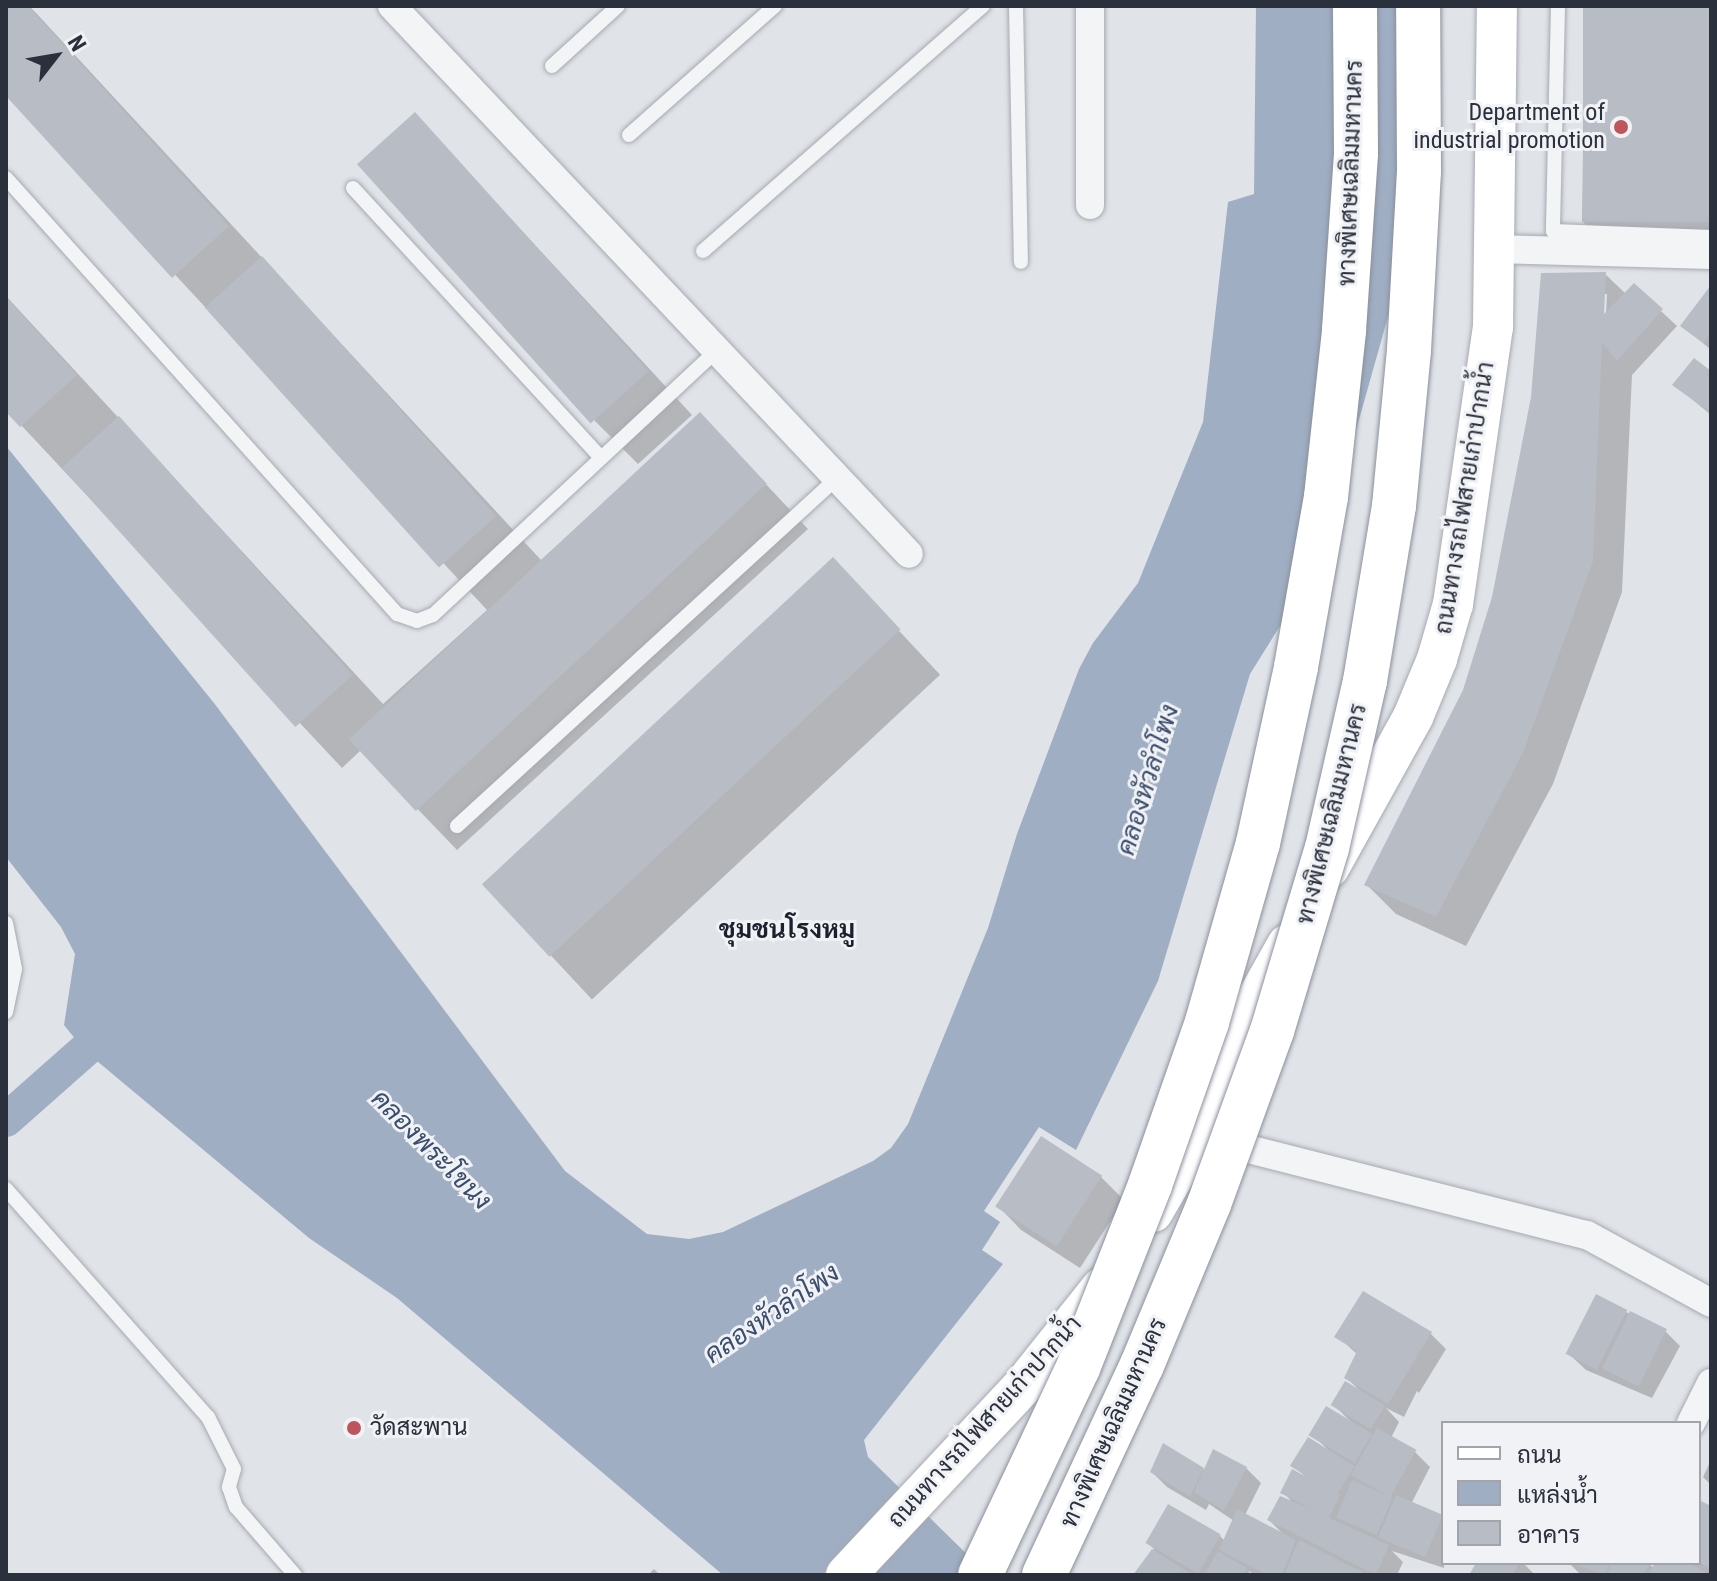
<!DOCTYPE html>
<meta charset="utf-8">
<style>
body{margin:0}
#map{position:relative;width:1717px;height:1581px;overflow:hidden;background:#e0e3e8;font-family:"Roboto Condensed",Sarabun,sans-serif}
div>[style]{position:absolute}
.water>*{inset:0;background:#9faec3}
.shadow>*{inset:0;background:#0003;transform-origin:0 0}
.canal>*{height:34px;margin:-17px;padding:0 17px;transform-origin:17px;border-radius:17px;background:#9faec3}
.building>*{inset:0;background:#b8bcc4;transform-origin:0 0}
.roads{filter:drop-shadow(0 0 2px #a6aab1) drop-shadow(0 0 2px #a6aab1)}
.lane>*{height:14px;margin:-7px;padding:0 7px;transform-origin:7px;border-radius:7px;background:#f3f4f6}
.street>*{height:28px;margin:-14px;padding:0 14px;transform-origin:14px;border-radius:14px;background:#f3f4f6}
.secondary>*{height:40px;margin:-20px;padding:0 20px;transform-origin:20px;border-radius:20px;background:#fff}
.bridges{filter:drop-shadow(0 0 2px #8a909c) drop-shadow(0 0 2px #8a909c)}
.highway-bridge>*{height:44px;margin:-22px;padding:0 22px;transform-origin:22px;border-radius:22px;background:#fff}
.dots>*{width:22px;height:22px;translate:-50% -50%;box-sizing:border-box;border:4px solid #f0f2f5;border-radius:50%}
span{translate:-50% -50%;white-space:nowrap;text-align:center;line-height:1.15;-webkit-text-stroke:6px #f0f2f5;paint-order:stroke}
.poi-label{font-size:24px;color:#2b303d}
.right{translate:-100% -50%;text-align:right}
.left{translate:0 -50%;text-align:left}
.street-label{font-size:24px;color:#2b303d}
.water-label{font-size:26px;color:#3a4d6c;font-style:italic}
.neighbourhood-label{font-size:26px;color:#1d212e;font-weight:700}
.frame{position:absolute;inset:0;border:8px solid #2b303d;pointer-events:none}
.legend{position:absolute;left:1441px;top:1421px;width:260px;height:144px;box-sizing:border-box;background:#f0f2f5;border:2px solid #a1a4ab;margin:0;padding:10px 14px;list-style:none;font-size:24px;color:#2b303d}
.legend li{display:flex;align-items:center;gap:16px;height:40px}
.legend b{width:40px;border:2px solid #a1a4ab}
.north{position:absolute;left:16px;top:16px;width:80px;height:80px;-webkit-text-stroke:6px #f0f2f5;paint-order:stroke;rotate:59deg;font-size:22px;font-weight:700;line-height:32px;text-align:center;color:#2b303d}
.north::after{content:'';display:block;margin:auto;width:28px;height:36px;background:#2b303d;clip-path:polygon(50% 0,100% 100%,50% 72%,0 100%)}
</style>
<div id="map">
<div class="water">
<i style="clip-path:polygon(1256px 6px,1436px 6px,1424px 189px,1318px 565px,1250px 674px,1158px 981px,1076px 1150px,1039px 1127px,984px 1211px,1000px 1222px,982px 1250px,1003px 1264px,864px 1440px,868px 1457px,988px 1575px,723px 1575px,397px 1298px,309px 1238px,85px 1051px,64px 1025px,75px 954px,61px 927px,6px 857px,6px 446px,214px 703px,565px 1171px,647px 1234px,689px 1239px,723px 1232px,873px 1161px,891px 1148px,908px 1124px,988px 928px,1017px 834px,1079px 669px,1093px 643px,1138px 583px,1203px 422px,1228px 202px,1254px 194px)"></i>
</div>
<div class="shadow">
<i style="clip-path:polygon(6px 6px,29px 6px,37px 14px,541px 560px,700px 414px,808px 529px,457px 850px,361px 750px,342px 768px,6px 409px,6px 296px,383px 704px,487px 610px,6px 93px)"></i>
<i style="clip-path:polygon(1585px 6px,1711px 6px,1711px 253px,1613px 251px,1582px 221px)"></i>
<i style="clip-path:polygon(415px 115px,692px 415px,638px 464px,595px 421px)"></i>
<i style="clip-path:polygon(evenodd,1605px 274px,1626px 294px,1634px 286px,1677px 326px,1632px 375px,1622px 592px,1553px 784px,1466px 946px,1396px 914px,1366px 884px,1465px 691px,1494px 598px,1533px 397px,1605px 274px,1603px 294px,1607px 294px,1606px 314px,1602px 319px,1603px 294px)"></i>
<i style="clip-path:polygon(1711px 288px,1711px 350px,1683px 326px)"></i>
<i style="clip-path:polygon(1711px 374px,1711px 415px,1675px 385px)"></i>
<i style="left:833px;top:560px;width:157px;height:476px;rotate:47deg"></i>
<i style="clip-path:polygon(1101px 1177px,1124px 1200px,1080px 1268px,1021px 1230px,999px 1207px)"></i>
<i style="clip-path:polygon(1626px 1312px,1665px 1331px,1680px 1346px,1652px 1398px,1586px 1370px,1570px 1355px)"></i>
<i style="clip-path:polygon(1431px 1334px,1446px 1349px,1419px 1393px,1417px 1391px,1404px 1417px,1386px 1408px,1399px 1422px,1391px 1438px,1415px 1452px,1430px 1467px,1411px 1504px,1443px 1518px,1444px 1568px,1392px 1551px,1403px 1562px,1397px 1575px,1256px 1575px,1248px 1571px,1251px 1575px,1136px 1575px,1154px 1549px,1149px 1544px,1220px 1536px,1224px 1540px,1234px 1521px,1209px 1504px,1206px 1510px,1167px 1487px,1152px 1472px,1164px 1446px,1206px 1471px,1246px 1468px,1261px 1483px,1245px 1515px,1285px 1536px,1269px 1520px,1294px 1504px,1283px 1492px,1307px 1478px,1295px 1467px,1327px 1449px,1313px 1435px,1350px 1421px,1334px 1405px,1358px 1389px,1347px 1378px,1358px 1355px,1337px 1336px)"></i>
<i style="clip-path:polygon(1711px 1460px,1711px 1485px,1703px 1477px)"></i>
<i style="clip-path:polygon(1699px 1502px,1711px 1509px,1711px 1575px,1581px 1575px,1569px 1563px,1648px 1563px,1654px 1568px,1657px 1563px,1699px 1563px)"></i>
<i style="clip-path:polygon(1478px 1563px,1523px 1563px,1535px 1575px,1472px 1575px)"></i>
<i style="clip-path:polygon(654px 1569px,660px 1575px,648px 1575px)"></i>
</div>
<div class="canal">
<i style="left:6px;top:1120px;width:151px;rotate:-41.5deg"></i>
</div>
<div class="building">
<i style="clip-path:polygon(6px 6px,28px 6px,229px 226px,172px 278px,6px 96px)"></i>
<i style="left:1583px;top:6px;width:128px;height:216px"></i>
<i style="left:415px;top:112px;width:349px;height:78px;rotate:48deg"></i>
<i style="left:262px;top:256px;width:350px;height:77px;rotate:48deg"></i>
<i style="clip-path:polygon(1606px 272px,1604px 314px,1634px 283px,1663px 309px,1617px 361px,1602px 342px,1593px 561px,1523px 753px,1436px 917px,1364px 885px,1463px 690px,1492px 597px,1531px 397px,1541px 273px)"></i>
<i style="clip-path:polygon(1711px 285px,1711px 333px,1703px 343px,1680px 326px)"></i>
<i style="clip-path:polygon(6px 297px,77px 375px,20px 427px,6px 412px)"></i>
<i style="clip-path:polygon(1694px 358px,1711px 371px,1711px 413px,1672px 385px)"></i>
<i style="left:700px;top:412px;width:98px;height:480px;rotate:47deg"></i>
<i style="left:119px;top:416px;width:349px;height:77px;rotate:48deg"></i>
<i style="left:833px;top:557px;width:99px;height:480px;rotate:47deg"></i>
<i style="left:1041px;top:1136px;width:73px;height:84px;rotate:33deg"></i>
<i style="clip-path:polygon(1363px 1291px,1432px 1332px,1388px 1404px,1344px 1378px,1357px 1351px,1334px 1337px)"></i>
<i style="left:1596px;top:1294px;width:35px;height:67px;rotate:27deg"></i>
<i style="left:1630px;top:1311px;width:41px;height:64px;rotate:26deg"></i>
<i style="left:1345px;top:1381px;width:47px;height:28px;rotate:31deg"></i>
<i style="left:1326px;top:1406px;width:54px;height:34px;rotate:31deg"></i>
<i style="left:1377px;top:1428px;width:45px;height:54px;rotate:29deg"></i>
<i style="left:1308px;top:1437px;width:55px;height:34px;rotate:32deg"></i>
<i style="clip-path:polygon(1163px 1443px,1204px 1468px,1190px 1497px,1150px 1472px)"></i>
<i style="clip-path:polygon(1213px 1449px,1247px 1467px,1224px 1511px,1194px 1492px)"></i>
<i style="clip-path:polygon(1292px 1469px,1340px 1495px,1329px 1518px,1389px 1545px,1376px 1575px,1267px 1520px,1280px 1496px,1314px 1510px,1280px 1493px)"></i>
<i style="left:1352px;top:1480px;width:44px;height:41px;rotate:23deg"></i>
<i style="left:1396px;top:1495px;width:51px;height:46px;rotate:23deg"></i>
<i style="clip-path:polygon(1699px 1500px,1711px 1506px,1711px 1569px,1699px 1562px)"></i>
<i style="left:1168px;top:1504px;width:61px;height:45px;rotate:30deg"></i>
<i style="clip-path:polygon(1237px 1509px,1296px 1540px,1282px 1575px,1267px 1575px,1219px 1550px)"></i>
<i style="clip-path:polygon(1299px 1540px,1368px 1575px,1284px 1575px)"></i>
<i style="clip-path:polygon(1152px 1549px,1192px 1575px,1133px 1575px)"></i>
<i style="clip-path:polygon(1218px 1551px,1247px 1568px,1243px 1575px,1204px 1575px)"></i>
<i style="clip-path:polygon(1476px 1563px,1519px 1563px,1513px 1575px,1469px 1575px)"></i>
<i style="clip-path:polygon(1570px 1563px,1610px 1563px,1605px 1575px)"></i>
<i style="clip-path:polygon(1612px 1563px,1650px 1563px,1643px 1575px,1606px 1575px)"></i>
<i style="clip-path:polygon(1655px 1563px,1688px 1563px,1711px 1575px,1648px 1575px)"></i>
</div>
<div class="roads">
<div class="lane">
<i style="left:1016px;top:6px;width:256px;rotate:88.9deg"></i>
<i style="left:1558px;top:6px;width:225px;rotate:91.3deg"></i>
<i style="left:1553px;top:231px;width:158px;rotate:2.2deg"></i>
<i style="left:552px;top:66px;width:89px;rotate:-42.3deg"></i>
<i style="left:629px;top:135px;width:195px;rotate:-41.5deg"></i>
<i style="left:6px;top:178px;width:586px;rotate:48.11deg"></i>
<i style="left:397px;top:614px;width:21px;rotate:19deg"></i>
<i style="left:417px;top:621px;width:17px;rotate:-21deg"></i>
<i style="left:433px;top:615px;width:387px;rotate:-43deg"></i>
<i style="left:353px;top:188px;width:365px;rotate:47.4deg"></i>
<i style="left:703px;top:251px;width:372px;rotate:-41.2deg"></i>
<i style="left:457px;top:826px;width:515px;rotate:-42.48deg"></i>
<i style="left:6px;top:923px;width:47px;rotate:78.9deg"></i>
<i style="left:15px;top:969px;width:44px;rotate:101.8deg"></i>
<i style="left:6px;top:1189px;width:305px;rotate:48.5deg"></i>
<i style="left:208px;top:1417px;width:58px;rotate:63.4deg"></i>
<i style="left:234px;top:1469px;width:19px;rotate:106deg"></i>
<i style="left:229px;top:1487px;width:21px;rotate:71deg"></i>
<i style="left:236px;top:1507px;width:90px;rotate:49.1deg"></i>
</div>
<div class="street">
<i style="left:392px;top:6px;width:753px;rotate:46.67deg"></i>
<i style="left:1090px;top:6px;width:199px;rotate:90deg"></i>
<i style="left:1495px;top:249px;width:216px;rotate:1.6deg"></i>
<i style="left:1217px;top:1141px;width:382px;rotate:14.3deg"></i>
<i style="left:1587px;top:1235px;width:141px;rotate:28.7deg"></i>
<i style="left:1691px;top:1423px;width:45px;rotate:-63.4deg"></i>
</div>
<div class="secondary">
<i style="left:1329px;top:868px;width:173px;rotate:-60.9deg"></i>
<i style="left:1413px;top:717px;width:63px;rotate:-67.5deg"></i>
<i style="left:1437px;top:659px;width:57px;rotate:-73.8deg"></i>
<i style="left:1453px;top:604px;width:280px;rotate:-81.8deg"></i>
<i style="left:1493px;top:327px;width:321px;rotate:-89.3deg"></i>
<i style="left:1153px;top:1212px;width:88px;rotate:-59.9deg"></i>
<i style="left:1197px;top:1136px;width:122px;rotate:-67.8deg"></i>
<i style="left:1243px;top:1023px;width:90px;rotate:-60.6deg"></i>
<i style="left:846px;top:1575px;width:258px;rotate:-46.9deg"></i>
<i style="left:1022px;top:1387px;width:127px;rotate:-51.4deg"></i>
</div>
</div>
<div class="bridges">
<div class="highway-bridge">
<i style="left:980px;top:1575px;width:229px;rotate:-64.7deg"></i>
<i style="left:1078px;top:1368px;width:197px;rotate:-68.5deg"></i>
<i style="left:1150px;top:1185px;width:173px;rotate:-70.7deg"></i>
<i style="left:1207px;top:1022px;width:186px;rotate:-74.1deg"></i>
<i style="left:1258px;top:843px;width:180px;rotate:-77.8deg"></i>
<i style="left:1296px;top:667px;width:173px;rotate:-80deg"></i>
<i style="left:1326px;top:497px;width:168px;rotate:-83.8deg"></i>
<i style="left:1344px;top:330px;width:177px;rotate:-86.1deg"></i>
<i style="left:1356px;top:153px;width:147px;rotate:-90.4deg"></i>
<i style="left:1044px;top:1575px;width:232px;rotate:-65deg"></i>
<i style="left:1142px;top:1365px;width:174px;rotate:-67.4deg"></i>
<i style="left:1209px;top:1204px;width:184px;rotate:-70deg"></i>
<i style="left:1272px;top:1031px;width:191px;rotate:-73.3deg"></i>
<i style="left:1327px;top:848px;width:171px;rotate:-77.2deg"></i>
<i style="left:1365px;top:681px;width:177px;rotate:-80.6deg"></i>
<i style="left:1394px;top:506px;width:157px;rotate:-84.5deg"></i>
<i style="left:1409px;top:350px;width:178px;rotate:-86.8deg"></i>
<i style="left:1419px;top:172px;width:166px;rotate:-90.3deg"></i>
</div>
</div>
<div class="dots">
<i style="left:1621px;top:127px;background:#be545c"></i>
<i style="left:354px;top:1428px;background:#be545c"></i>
</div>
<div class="poi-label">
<span class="right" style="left:1605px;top:127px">Department of<br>industrial promotion</span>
<span class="left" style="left:370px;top:1428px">วัดสะพาน</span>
</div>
<div class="street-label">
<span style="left:1351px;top:173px;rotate:-88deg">ทางพิเศษเฉลิมมหานคร</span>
<span style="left:1465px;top:498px;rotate:-81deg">ถนนทางรถไฟสายเก่าปากน้ำ</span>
<span style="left:1332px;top:814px;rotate:-76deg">ทางพิเศษเฉลิมมหานคร</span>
<span style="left:985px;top:1422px;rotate:-48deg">ถนนทางรถไฟสายเก่าปากน้ำ</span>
<span style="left:1114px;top:1423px;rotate:-66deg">ทางพิเศษเฉลิมมหานคร</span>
</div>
<div class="water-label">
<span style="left:1148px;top:780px;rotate:-73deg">คลองหัวลำโพง</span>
<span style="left:431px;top:1150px;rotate:45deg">คลองพระโขนง</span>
<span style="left:772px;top:1314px;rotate:-34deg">คลองหัวลำโพง</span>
</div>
<div class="neighbourhood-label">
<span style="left:787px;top:930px">ชุมชนโรงหมู</span>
</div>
<div class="frame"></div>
<ul class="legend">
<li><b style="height:10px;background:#fff"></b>ถนน</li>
<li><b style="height:22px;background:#9faec3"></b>แหล่งน้ำ</li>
<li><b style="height:22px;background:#b8bcc4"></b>อาคาร</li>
</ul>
<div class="north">N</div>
</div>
